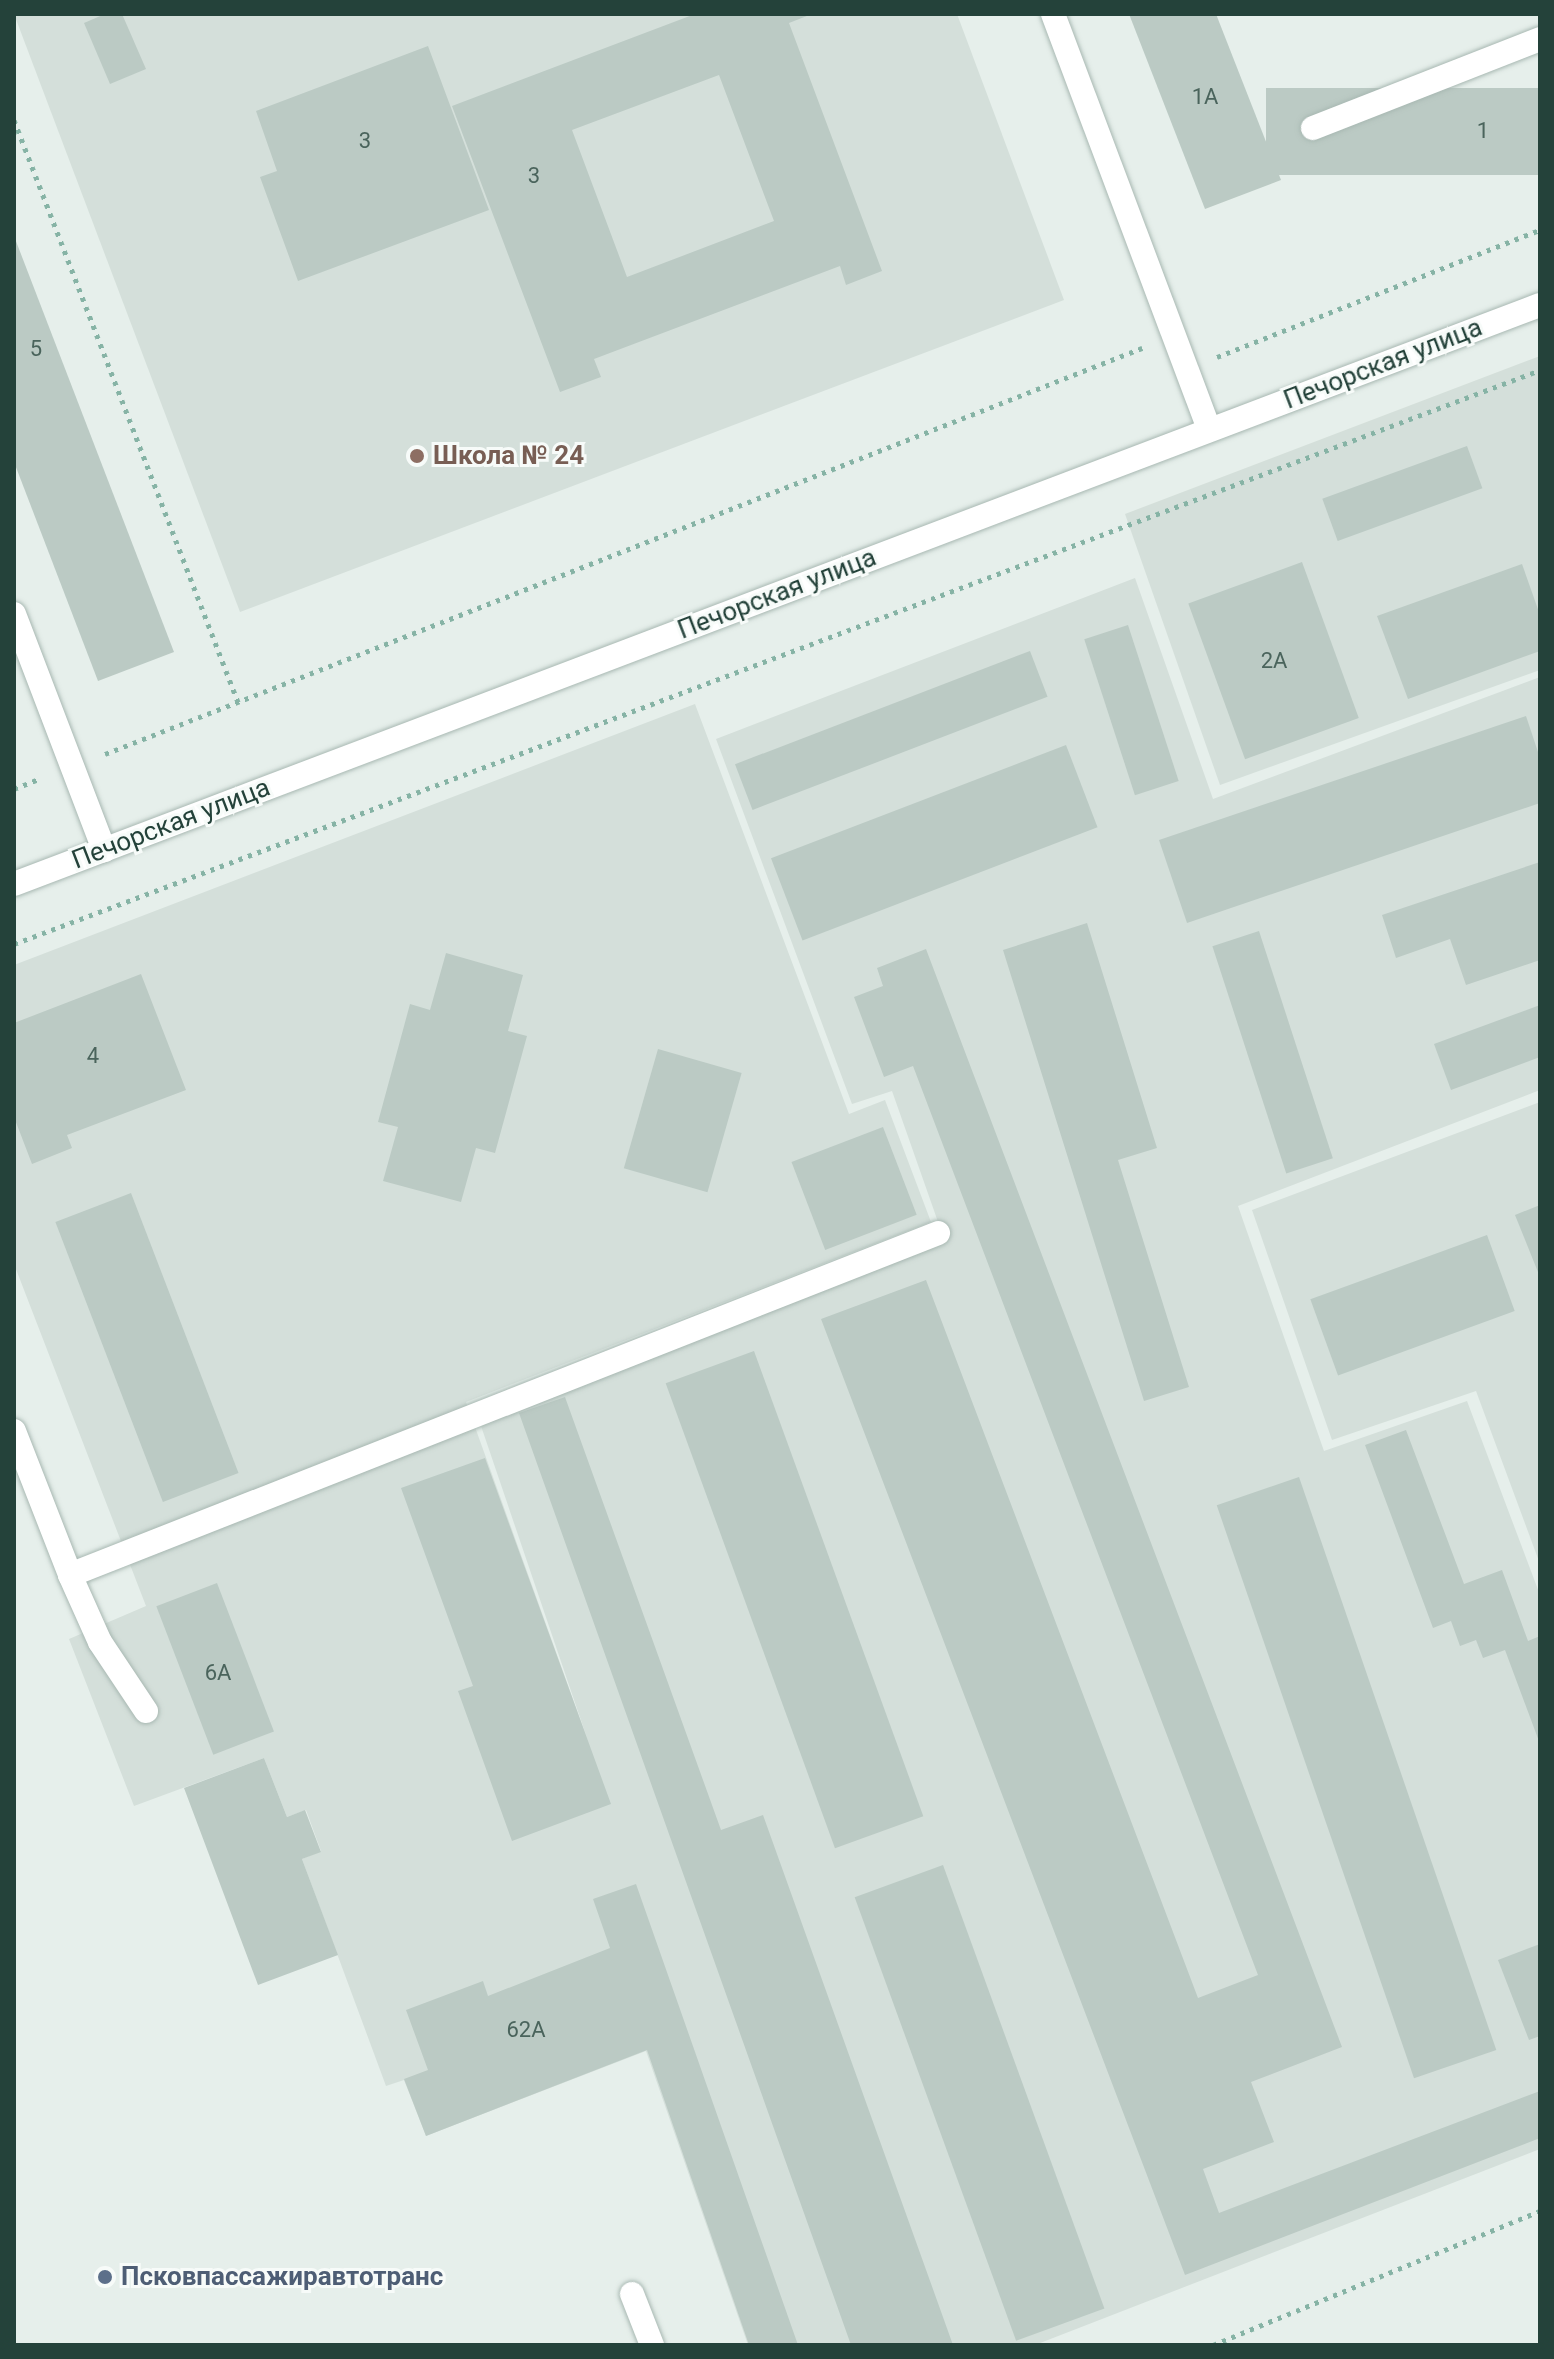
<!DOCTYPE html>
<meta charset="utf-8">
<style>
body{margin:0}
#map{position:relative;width:1554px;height:2359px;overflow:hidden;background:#e6efeb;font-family:Roboto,sans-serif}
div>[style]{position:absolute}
.built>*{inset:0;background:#d4dfda}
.building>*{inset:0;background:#bbcac4;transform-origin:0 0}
.path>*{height:5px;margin-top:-2.5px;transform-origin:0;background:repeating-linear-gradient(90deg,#86b3a5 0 4px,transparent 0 10px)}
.roads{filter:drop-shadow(0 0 2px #a8b8b2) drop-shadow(0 0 2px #a8b8b2)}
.lane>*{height:24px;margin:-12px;padding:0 12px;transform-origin:12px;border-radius:12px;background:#fff}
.street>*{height:24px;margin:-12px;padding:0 12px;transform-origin:12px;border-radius:12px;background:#fff}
.dots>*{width:22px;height:22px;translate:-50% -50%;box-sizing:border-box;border:4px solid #f7fbf9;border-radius:50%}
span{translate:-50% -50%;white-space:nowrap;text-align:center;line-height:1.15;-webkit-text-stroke:6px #f7fbf9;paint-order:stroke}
.number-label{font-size:22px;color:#4a645c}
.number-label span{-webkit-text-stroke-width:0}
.street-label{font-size:26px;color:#24423a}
.education-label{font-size:26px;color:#785e54;font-weight:700}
.left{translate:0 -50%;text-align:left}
.service-label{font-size:26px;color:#4e5e75;font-weight:700}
.frame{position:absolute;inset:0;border:16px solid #24423a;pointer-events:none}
</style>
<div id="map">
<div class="built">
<i style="clip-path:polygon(14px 14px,957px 14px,1064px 300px,240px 612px)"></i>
<i style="clip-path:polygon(1540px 356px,1540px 670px,1220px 785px,1125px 514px)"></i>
<i style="clip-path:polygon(1135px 578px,1213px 799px,1540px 677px,1540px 1090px,1238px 1206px,1324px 1451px,1467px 1401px,1540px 1595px,1540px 2149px,1035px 2345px,748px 2345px,646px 2051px,426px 2136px,404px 2080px,386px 2086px,302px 1859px,321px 1851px,306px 1810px,287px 1817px,264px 1758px,134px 1806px,69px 1639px,146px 1606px,14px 1264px,14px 965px,695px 704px,849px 1114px,885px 1100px,931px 1222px,466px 1402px,588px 1741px,480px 1423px,944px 1239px,892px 1091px,852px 1104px,716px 739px)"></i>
<i style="clip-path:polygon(1540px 1102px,1540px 1564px,1476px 1391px,1332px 1440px,1252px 1210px)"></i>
</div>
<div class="building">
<i style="clip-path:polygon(105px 14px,122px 14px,146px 69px,110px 84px,84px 23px)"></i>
<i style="clip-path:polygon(evenodd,695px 14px,812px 14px,789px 23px,882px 271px,846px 285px,840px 266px,594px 359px,601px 377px,560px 392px,452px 106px,695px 14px,719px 75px,774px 221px,627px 277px,572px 130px,719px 75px)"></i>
<i style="clip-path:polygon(1129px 14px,1216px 14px,1281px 180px,1205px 209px)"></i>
<i style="clip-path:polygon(428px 46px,489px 210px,298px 281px,260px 177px,277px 171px,256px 111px)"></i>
<i style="left:1540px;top:88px;width:87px;height:274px;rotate:90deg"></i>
<i style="clip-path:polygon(14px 236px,174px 652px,98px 681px,14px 462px)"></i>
<i style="left:1467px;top:446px;width:45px;height:154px;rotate:70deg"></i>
<i style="left:1302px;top:562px;width:166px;height:121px;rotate:70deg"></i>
<i style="clip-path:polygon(1522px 564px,1540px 615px,1540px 651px,1408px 699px,1377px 616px)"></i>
<i style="left:1128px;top:625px;width:164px;height:46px;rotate:72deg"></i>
<i style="left:1030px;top:651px;width:49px;height:316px;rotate:69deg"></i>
<i style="clip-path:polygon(1526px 716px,1540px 758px,1540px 803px,1187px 923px,1159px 840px)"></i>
<i style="left:1066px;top:745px;width:88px;height:316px;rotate:69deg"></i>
<i style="clip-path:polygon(1540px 862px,1540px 960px,1466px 985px,1450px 939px,1396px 958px,1382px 915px)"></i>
<i style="clip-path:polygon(1087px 923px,1157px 1148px,1118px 1160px,1189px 1387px,1144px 1401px,1003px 950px)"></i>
<i style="left:1259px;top:931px;width:239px;height:49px;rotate:72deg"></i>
<i style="clip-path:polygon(926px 949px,1342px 2047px,1251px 2082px,1274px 2142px,1203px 2169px,1219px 2213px,1540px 2091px,1540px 2138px,1185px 2275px,821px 1319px,926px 1280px,1198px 1998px,1258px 1975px,913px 1066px,884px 1077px,854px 997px,883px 986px,877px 968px)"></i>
<i style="clip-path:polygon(446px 953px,523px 975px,508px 1031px,527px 1036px,495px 1153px,476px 1148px,461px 1202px,383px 1181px,398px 1127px,378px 1122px,410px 1004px,430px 1010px)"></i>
<i style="clip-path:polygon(141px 974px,186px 1090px,67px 1135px,72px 1148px,32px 1164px,14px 1117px,14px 1023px)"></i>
<i style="clip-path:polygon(1540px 1005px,1540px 1057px,1451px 1090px,1434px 1044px)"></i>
<i style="left:658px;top:1049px;width:87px;height:124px;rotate:16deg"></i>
<i style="left:883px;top:1127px;width:94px;height:98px;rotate:69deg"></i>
<i style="left:131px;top:1193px;width:300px;height:81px;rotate:69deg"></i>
<i style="clip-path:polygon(1540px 1205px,1540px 1277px,1515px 1215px)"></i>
<i style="left:1487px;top:1235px;width:81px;height:188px;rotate:70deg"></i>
<i style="left:754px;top:1351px;width:495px;height:94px;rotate:70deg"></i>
<i style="clip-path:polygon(565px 1397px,721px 1830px,763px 1815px,953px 2345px,851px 2345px,519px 1413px)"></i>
<i style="clip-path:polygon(1406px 1430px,1464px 1584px,1502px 1570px,1528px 1641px,1540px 1636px,1540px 1744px,1505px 1650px,1483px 1658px,1476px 1640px,1460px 1646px,1451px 1621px,1433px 1628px,1365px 1445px)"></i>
<i style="clip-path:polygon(485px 1458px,611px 1804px,512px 1841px,458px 1691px,473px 1686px,401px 1488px)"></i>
<i style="left:1299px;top:1477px;width:606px;height:87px;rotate:71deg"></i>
<i style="left:217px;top:1583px;width:159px;height:65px;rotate:69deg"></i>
<i style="clip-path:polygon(264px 1758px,287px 1817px,305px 1810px,321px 1852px,302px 1859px,338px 1955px,258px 1985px,184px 1788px)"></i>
<i style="left:943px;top:1865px;width:472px;height:94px;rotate:70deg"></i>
<i style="clip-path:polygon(636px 1884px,798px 2345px,749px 2345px,647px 2050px,426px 2136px,404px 2079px,428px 2070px,406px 2010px,483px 1981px,488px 1996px,610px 1948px,593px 1899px)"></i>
<i style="clip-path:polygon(1540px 1944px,1540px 2036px,1529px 2040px,1498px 1960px)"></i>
</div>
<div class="path">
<i style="left:14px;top:120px;width:624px;rotate:68.95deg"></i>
<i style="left:1217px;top:357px;width:347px;rotate:-21.5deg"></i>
<i style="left:105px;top:754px;width:1114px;rotate:-21.38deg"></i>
<i style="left:14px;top:789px;width:27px;rotate:-22deg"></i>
<i style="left:14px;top:944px;width:1630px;rotate:-20.61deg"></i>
<i style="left:1213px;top:2345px;width:353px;rotate:-22.3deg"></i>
</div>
<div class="roads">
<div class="lane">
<i style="left:1053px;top:14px;width:444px;rotate:69.4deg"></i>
<i style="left:1313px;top:128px;width:244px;rotate:-21.4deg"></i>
<i style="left:14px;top:614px;width:253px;rotate:69.1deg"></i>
<i style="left:14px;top:1431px;width:155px;rotate:68.7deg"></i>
<i style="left:70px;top:1575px;width:933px;rotate:-21.5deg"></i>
<i style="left:70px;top:1575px;width:73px;rotate:65.9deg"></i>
<i style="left:100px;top:1642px;width:83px;rotate:56.3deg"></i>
<i style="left:632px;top:2294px;width:55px;rotate:68.6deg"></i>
</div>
<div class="street">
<i style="left:14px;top:884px;width:1632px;rotate:-20.78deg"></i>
</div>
</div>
<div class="dots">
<i style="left:417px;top:456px;background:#8d6e63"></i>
<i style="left:105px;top:2277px;background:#5c6f8a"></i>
</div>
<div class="number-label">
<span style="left:1205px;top:97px">1А</span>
<span style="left:1483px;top:131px">1</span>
<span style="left:365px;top:141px">3</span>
<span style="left:534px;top:176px">3</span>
<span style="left:36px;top:349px">5</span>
<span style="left:1274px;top:661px">2А</span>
<span style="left:93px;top:1056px">4</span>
<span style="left:218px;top:1673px">6А</span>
<span style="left:526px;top:2030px">62А</span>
</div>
<div class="street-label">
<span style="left:1383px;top:364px;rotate:-21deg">Печорская улица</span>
<span style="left:777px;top:594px;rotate:-21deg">Печорская улица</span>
<span style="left:171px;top:824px;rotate:-21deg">Печорская улица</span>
</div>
<div class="education-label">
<span class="left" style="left:433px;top:456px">Школа № 24</span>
</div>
<div class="service-label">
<span class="left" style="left:121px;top:2277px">Псковпассажиравтотранс</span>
</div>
<div class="frame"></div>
</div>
